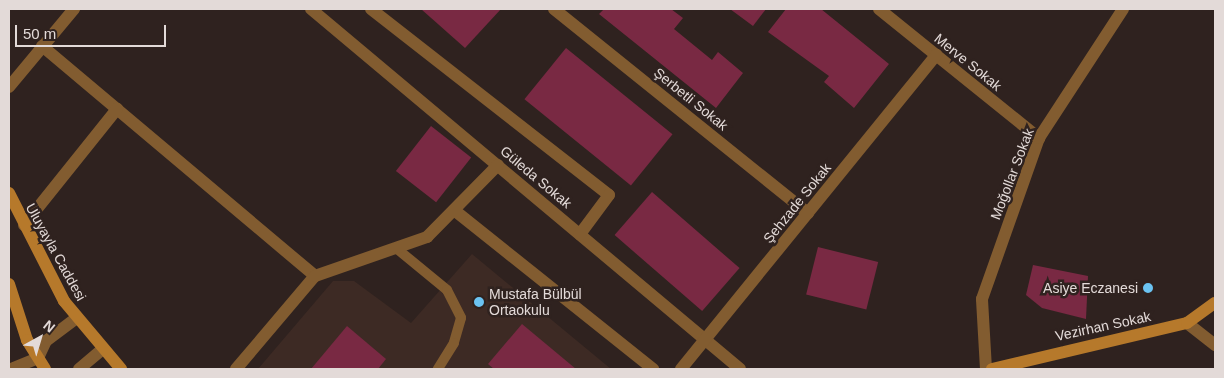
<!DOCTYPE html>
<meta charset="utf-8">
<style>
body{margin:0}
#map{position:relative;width:1224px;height:378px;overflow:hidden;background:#2f221f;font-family:Arial,sans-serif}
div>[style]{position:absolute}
.built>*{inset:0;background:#3d2a24}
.building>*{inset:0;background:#792943;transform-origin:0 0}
.lane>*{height:10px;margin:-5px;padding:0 5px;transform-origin:5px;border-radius:5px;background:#825c30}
.street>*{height:12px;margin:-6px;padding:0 6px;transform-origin:6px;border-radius:6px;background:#825c30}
.secondary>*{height:12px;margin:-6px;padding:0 6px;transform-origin:6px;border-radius:6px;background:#b6792b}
.dots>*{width:14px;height:14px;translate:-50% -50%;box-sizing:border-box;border:2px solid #2f221f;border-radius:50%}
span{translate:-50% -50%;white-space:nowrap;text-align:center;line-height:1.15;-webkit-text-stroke:5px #2f221f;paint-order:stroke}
.street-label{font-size:14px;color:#e3dad8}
.poi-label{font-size:14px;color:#e3dad8}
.right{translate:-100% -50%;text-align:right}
.left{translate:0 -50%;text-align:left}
.frame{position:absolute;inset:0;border:10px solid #e3dad8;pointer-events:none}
.north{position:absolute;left:15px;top:313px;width:50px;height:50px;-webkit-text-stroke:4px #2f221f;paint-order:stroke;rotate:39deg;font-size:14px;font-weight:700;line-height:20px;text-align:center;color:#e3dad8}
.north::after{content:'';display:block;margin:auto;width:18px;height:22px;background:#e3dad8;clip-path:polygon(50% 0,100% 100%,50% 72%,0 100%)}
.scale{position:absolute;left:15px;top:25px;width:151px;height:22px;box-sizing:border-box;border:2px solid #e3dad8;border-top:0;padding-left:6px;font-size:15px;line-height:18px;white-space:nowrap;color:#e3dad8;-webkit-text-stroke:4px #2f221f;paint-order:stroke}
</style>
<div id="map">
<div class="built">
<i style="clip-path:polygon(472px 254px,611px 369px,258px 369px,333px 281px,354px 281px,411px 323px)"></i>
</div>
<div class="building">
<i style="clip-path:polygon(421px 9px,501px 9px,465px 48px)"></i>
<i style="clip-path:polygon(604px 9px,671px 9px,683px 18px,674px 29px,712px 60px,718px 52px,743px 73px,716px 108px,599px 14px)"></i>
<i style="clip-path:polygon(730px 9px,766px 9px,753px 26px)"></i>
<i style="clip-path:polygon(786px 9px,821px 9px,889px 64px,854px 108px,824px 82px,829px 76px,768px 32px)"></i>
<i style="left:566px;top:48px;width:137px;height:66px;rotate:39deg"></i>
<i style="left:431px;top:126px;width:51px;height:57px;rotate:38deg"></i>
<i style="left:652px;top:192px;width:116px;height:57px;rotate:41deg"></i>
<i style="left:818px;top:247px;width:62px;height:49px;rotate:14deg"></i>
<i style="clip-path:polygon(1033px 265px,1088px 276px,1086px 319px,1042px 308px,1026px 295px)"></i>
<i style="clip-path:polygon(522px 324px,576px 369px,494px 369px,488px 364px)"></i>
<i style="clip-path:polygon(347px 326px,386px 359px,378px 369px,311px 369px)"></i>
</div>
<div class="lane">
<i style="left:396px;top:248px;width:66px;rotate:39.5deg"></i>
<i style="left:447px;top:290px;width:31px;rotate:63deg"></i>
<i style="left:461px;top:318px;width:26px;rotate:106deg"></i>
<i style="left:454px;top:343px;width:31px;rotate:122deg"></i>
</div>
<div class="street">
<i style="left:311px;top:9px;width:560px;rotate:40deg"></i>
<i style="left:371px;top:9px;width:302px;rotate:38deg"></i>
<i style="left:609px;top:195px;width:49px;rotate:126.6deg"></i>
<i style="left:554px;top:9px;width:326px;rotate:38.8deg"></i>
<i style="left:879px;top:9px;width:206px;rotate:38.9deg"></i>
<i style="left:42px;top:46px;width:357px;rotate:40.1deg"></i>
<i style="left:9px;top:87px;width:102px;rotate:-50.2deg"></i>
<i style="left:454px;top:210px;width:255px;rotate:38.6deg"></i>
<i style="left:24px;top:225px;width:149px;rotate:-51.3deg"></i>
<i style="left:1187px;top:323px;width:36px;rotate:38deg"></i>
<i style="left:11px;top:369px;width:29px;rotate:-22deg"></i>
<i style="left:38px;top:358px;width:19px;rotate:-65deg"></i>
<i style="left:46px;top:341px;width:38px;rotate:-37deg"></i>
<i style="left:79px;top:369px;width:30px;rotate:-40deg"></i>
<i style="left:236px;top:369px;width:122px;rotate:-49.7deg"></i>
<i style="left:315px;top:276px;width:119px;rotate:-19.2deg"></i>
<i style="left:427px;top:237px;width:101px;rotate:-45.4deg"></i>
<i style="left:681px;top:369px;width:405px;rotate:-50.9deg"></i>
<i style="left:986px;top:369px;width:70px;rotate:-93.3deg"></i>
<i style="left:982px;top:299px;width:171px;rotate:-70.5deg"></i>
<i style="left:1039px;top:138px;width:154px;rotate:-56.9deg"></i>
</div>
<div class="secondary">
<i style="left:9px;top:193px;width:121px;rotate:63deg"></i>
<i style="left:64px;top:301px;width:89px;rotate:50deg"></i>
<i style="left:9px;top:284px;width:59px;rotate:72.2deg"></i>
<i style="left:27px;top:340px;width:34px;rotate:58deg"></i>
<i style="left:992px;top:369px;width:200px;rotate:-13.3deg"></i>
<i style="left:1187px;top:323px;width:34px;rotate:-36deg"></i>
</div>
<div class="dots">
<i style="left:1148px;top:288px;background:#6bc3f2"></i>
<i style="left:479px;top:302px;background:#6bc3f2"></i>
</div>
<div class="street-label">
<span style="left:968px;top:62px;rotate:39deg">Merve Sokak</span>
<span style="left:691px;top:99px;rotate:39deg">Şerbetli Sokak</span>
<span style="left:1012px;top:174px;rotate:-69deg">Moğollar Sokak</span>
<span style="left:536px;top:177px;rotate:40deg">Güleda Sokak</span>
<span style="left:797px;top:203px;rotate:-51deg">Şehzade Sokak</span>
<span style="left:56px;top:252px;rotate:61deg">Uluyayla Caddesi</span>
<span style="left:1103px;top:326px;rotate:-12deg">Vezirhan Sokak</span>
</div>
<div class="poi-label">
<span class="right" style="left:1138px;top:288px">Asiye Eczanesi</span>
<span class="left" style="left:489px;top:302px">Mustafa Bülbül<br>Ortaokulu</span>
</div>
<div class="frame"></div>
<div class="north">N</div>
<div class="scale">50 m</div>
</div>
